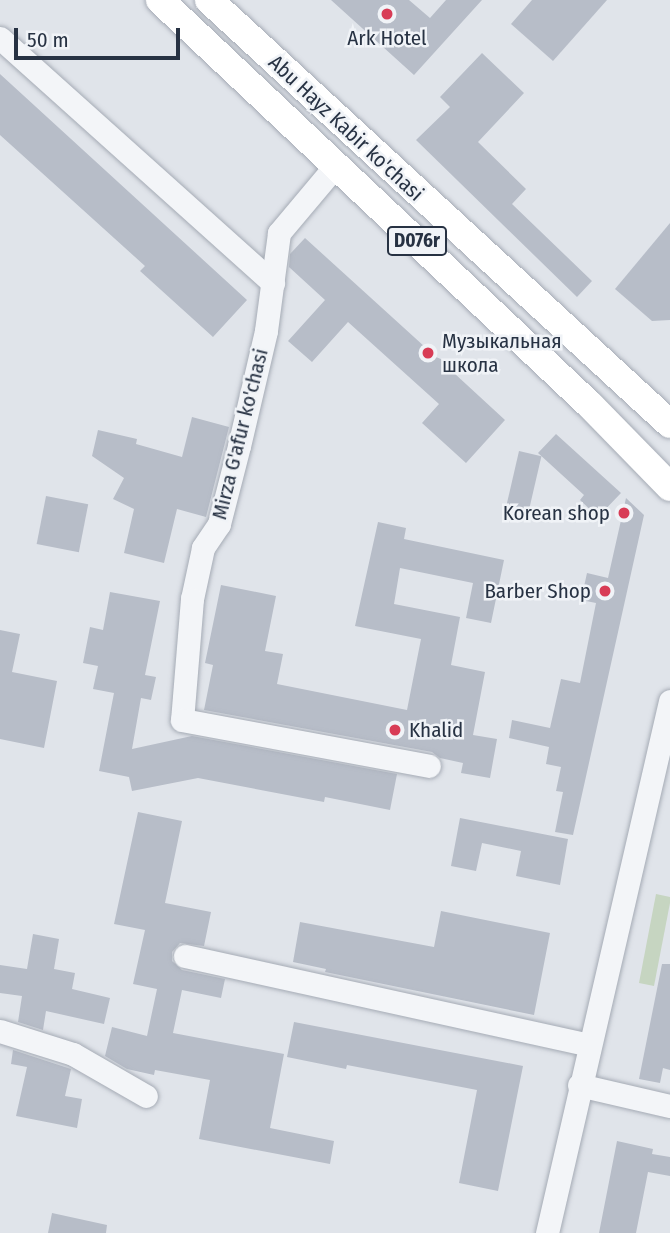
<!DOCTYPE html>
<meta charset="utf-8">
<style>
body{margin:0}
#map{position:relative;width:670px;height:1233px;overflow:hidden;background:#e0e4ea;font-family:"Fira Sans Condensed",sans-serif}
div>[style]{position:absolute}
.green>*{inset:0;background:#c6d5c1}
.building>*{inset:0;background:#b7bdc8;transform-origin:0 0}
.roads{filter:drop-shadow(0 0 2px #a5abb5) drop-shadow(0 0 2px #a5abb5)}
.minor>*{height:23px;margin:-11.5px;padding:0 11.5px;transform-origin:11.5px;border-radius:11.5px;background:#f3f5f8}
.major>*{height:28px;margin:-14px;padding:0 14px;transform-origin:14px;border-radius:14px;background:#fff}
.dots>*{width:19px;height:19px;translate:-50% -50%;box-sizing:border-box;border:4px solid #f0f3f7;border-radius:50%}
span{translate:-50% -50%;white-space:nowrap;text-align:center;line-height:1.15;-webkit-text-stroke:5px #f0f3f7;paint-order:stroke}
.shield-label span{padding:2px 5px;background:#f0f3f7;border:2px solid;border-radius:5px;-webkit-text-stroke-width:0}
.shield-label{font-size:19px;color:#273243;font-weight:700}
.poi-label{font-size:21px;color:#273243}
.left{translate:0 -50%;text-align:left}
.right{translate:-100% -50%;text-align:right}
.street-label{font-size:21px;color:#273243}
.scale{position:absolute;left:14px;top:28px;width:166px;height:32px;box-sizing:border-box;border:4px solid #273243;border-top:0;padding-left:9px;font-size:21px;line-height:24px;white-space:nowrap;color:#273243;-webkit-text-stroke:5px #f0f3f7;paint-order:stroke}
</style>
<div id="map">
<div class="green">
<i style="clip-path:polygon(656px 894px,670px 897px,670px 903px,654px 986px,639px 983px)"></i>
</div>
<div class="building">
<i style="clip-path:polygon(331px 0,409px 0,430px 18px,446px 0,482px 0,414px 75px)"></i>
<i style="clip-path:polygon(532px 0,607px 0,553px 61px,511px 24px)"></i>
<i style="clip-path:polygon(482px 53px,524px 93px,478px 142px,526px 189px,512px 204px,592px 281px,577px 297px,416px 140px,450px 107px,440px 97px)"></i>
<i style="clip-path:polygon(0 74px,247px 300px,213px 337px,140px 271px,145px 266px,0 135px)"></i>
<i style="clip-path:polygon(670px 223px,670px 320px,652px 321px,615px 289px)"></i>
<i style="clip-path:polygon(305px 238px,436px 357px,448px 362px,454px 373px,505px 420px,466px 463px,422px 423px,439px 404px,348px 322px,312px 362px,288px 341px,325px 300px,289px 267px,290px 254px)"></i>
<i style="clip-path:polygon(192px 417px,229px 427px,206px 517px,177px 509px,164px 563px,124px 553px,134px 509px,113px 499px,124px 478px,92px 456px,98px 430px,137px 439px,136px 444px,182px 457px)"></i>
<i style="clip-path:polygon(556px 434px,621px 493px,598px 517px,580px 500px,584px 495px,538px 453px)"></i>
<i style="left:519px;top:451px;width:23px;height:55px;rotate:13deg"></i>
<i style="left:46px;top:496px;width:43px;height:49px;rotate:11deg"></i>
<i style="clip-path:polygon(626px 498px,644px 515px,573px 835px,555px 832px,563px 792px,556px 791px,561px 767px,546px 764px,549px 747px,509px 738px,512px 720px,550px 728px,561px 679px,580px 683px,596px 603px,581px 600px,587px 573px,608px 578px)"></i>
<i style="clip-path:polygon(378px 522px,406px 528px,404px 539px,504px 560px,491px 623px,466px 618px,473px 583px,400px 568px,394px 604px,460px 617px,451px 665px,485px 672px,473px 735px,497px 739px,490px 778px,461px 773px,463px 763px,440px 758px,432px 752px,204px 710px,213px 665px,205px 663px,221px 585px,276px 596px,265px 651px,283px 654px,277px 684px,407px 710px,421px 639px,355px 626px)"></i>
<i style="clip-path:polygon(110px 592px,160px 601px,145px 675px,156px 677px,151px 700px,141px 698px,132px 749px,192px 736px,397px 774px,390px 810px,325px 797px,324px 802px,198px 778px,132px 791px,129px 777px,99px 771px,114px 693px,93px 689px,98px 666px,83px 663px,90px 627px,103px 630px)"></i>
<i style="clip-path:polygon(0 630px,20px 634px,12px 672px,57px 681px,44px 748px,0 739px)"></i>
<i style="clip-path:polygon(138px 812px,182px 821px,165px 903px,211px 912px,204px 946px,180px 943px,172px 952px,172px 961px,182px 970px,225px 979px,221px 998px,182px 990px,173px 1033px,284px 1054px,270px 1128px,334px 1141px,330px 1164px,199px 1139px,210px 1080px,155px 1070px,154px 1075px,127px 1069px,105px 1056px,112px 1027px,147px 1036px,157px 989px,133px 984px,145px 930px,114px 924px)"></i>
<i style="clip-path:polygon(460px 818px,568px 839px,560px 885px,516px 876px,521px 851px,482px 843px,476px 871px,451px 866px)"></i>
<i style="clip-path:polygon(441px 911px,550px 933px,534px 1015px,325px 972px,326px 969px,293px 962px,300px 922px,434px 947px)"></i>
<i style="clip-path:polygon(33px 934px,59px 939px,54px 969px,75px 973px,72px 989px,110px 998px,104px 1024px,46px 1011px,43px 1030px,18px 1022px,22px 996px,0 993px,0 965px,27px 969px)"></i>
<i style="clip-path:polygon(662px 964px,670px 964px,670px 1070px,663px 1068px,660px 1083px,639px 1079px)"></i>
<i style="clip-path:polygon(294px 1022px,523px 1066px,498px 1191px,459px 1183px,477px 1090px,347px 1065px,346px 1069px,287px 1057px)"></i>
<i style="clip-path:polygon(13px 1050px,71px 1069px,65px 1096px,82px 1099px,77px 1128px,16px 1116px,27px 1067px,11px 1064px)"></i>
<i style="clip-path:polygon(617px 1141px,653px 1149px,652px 1154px,670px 1157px,670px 1176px,648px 1172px,636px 1233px,599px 1233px)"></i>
<i style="clip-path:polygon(52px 1213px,107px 1225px,106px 1233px,48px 1233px)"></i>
</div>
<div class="roads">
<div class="minor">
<i style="left:0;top:38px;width:367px;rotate:41.9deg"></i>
<i style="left:336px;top:165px;width:89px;rotate:130deg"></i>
<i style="left:279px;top:233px;width:99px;rotate:97.6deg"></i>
<i style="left:266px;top:331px;width:118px;rotate:103.2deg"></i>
<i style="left:239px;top:446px;width:81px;rotate:104.4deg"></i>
<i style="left:219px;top:524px;width:29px;rotate:124deg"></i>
<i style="left:203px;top:548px;width:52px;rotate:102.2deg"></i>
<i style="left:192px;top:599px;width:121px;rotate:94.7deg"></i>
<i style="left:182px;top:720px;width:251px;rotate:10.5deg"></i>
<i style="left:185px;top:956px;width:414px;rotate:12.4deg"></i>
<i style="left:0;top:1031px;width:77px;rotate:17.5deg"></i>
<i style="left:73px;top:1054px;width:84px;rotate:29.9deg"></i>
<i style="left:579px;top:1085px;width:93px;rotate:13deg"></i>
<i style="left:547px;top:1233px;width:546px;rotate:-76.98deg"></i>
</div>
<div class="major">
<i style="left:160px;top:0;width:592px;rotate:43.29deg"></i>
<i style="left:591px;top:406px;width:113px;rotate:45.7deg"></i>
<i style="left:209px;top:0;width:626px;rotate:42.61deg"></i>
</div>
</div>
<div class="dots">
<i style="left:387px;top:14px;background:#d83c56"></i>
<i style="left:428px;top:353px;background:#d83c56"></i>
<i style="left:624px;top:513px;background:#d83c56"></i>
<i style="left:605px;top:591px;background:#d83c56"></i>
<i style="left:395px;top:730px;background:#d83c56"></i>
</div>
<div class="shield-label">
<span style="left:417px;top:241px">D076r</span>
</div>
<div class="poi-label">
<span style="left:387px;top:38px">Ark Hotel</span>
<span class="left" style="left:442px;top:353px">Музыкальная<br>школа</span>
<span class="right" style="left:610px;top:513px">Korean shop</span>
<span class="right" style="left:591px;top:591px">Barber Shop</span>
<span class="left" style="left:409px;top:730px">Khalid</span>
</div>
<div class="street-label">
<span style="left:346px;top:128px;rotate:43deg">Abu Hayz Kabir ko'chasi</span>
<span style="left:240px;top:434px;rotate:-76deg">Mirza G'afur ko'chasi</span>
</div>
<div class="scale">50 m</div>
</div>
